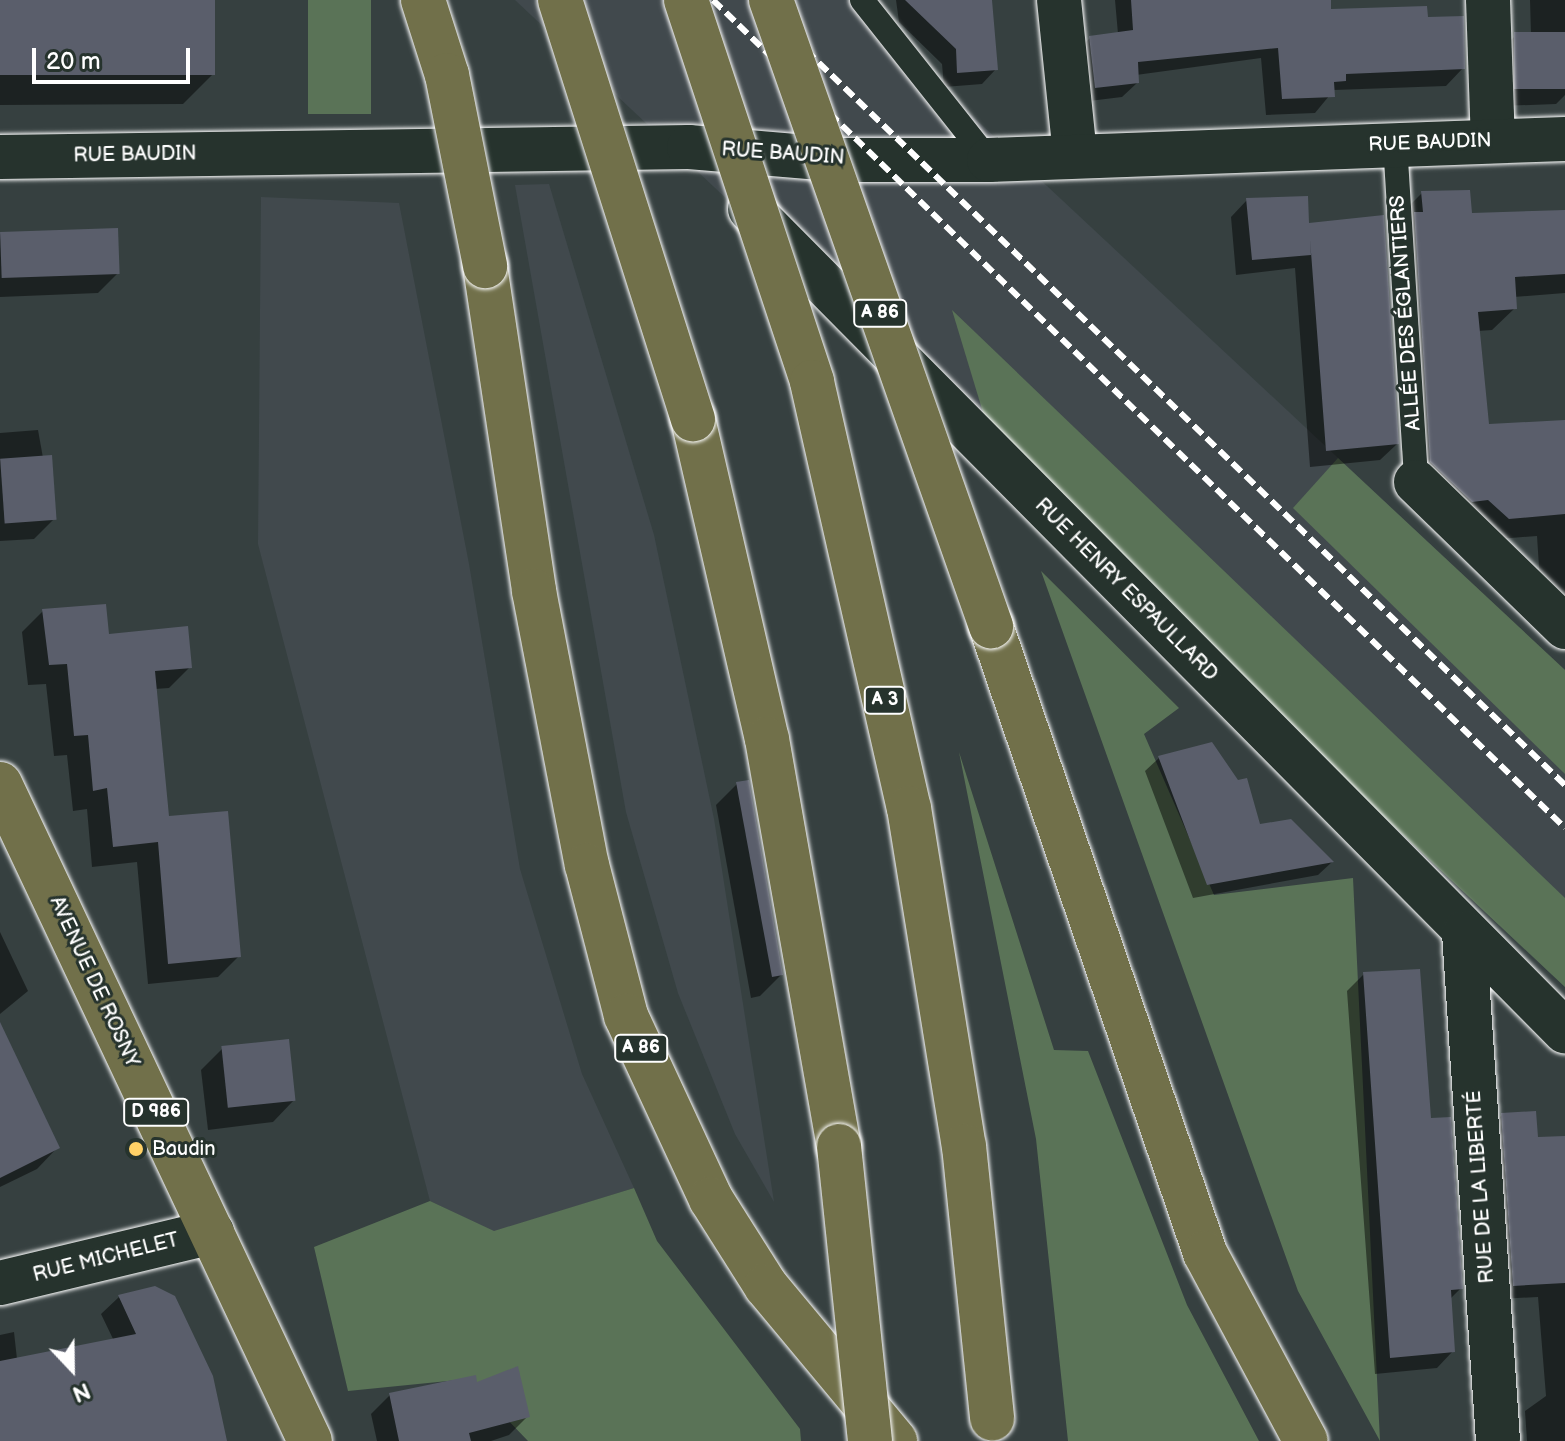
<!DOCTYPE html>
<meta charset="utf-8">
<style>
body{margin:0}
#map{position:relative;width:1565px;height:1441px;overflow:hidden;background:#364040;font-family:"Balsamiq Sans",sans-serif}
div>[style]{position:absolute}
.built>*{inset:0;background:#41494d}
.green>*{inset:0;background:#5a7357;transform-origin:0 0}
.shadow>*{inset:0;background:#0007}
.building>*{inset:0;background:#5a5e6b;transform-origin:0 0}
.roads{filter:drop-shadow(0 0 2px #fff) drop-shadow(0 0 2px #fff)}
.lane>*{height:24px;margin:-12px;padding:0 12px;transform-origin:12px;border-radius:12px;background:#26332d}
.street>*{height:44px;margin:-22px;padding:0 22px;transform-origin:22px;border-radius:22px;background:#26332d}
.primary>*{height:44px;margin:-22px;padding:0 22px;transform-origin:22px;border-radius:22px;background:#71704a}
.highway>*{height:44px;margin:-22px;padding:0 22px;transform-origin:22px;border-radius:22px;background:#71704a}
.rail>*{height:6px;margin-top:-3px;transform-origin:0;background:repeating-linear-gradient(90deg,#fff 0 12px,transparent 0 18px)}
.bridges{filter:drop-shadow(0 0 2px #fff) drop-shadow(0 0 2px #fff)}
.highway-bridge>*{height:44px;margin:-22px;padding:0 22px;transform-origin:22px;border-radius:22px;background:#71704a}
.dots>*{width:22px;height:22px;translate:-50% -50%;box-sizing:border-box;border:4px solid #26332d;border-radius:50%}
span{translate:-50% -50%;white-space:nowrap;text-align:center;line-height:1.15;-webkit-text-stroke:6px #26332d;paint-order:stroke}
.shield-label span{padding:2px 6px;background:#26332d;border:2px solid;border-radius:6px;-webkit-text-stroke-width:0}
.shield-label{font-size:18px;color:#fff;font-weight:700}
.street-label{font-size:20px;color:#fff}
.poi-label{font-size:20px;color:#fff}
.left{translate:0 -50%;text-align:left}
.north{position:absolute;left:32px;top:1329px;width:80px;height:80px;-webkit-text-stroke:6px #26332d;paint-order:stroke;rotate:158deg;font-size:22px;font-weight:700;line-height:32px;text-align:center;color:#fff}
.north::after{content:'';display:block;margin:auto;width:28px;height:36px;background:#fff;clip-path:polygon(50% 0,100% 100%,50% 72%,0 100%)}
.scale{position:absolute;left:32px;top:48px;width:158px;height:36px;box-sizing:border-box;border:4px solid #fff;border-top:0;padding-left:10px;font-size:24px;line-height:28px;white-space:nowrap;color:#fff;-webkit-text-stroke:6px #26332d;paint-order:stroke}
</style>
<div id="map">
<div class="built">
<i style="clip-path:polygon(515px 0,848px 0,1565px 670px,1565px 987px)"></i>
<i style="clip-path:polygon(549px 184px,654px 535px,714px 819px,774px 1202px,735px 1134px,678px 993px,626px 812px,515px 185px)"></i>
<i style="clip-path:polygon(261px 197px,399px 203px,469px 564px,520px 869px,582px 1074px,634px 1188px,494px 1232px,430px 1201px,258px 544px)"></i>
</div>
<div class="green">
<i style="left:308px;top:0;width:63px;height:114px"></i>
<i style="clip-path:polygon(952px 310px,1565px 898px,1565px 987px,995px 452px)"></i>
<i style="clip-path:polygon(1338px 458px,1565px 670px,1565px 774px,1293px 508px)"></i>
<i style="clip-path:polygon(1041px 571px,1179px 708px,1144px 734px,1214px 895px,1353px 878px,1380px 1441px,1298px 1291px)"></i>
<i style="clip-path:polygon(959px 752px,1054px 1050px,1088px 1051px,1187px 1305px,1259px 1441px,1068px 1441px,1036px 1139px)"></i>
<i style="clip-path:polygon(634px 1188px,657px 1241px,800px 1429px,801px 1441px,528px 1441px,468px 1379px,348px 1391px,314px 1247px,430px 1201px,494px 1231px)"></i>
</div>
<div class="shadow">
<i style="clip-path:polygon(0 0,213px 0,214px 73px,183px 104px,0 105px)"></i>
<i style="clip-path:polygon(896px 0,990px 0,996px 69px,982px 84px,944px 87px,942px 64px,899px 22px)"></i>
<i style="clip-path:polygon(1115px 0,1267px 0,1271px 45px,1426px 19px,1463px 68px,1446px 86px,1334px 90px,1315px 113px,1266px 115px,1261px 58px,1136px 75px,1137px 83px,1122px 97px,1081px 102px,1075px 53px,1090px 38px,1118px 34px)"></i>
<i style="clip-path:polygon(1530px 0,1565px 0,1565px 95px,1556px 104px,1500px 106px,1499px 53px,1515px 36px,1531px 35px)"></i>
<i style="clip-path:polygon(1422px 193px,1470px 215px,1565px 213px,1565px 293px,1514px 297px,1515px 308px,1492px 330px,1478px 331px,1487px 426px,1565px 422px,1565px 597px,1541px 599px,1537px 536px,1486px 540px,1408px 484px,1400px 215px)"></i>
<i style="clip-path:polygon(1247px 200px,1307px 225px,1397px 444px,1380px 460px,1310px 467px,1295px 268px,1236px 275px,1231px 217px)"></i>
<i style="clip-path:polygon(0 234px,118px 273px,98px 293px,0 297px)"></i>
<i style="clip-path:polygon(38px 430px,54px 519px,34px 539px,0 541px,0 433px)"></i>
<i style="clip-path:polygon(43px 611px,190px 667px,169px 688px,155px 689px,167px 818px,239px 956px,218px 977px,148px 984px,137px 862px,92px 867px,87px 809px,73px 811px,67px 755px,54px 756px,46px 684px,28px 685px,22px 632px)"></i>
<i style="clip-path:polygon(1159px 758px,1258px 826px,1332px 862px,1318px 875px,1193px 898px,1145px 771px)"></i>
<i style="clip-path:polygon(737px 784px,781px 975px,760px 996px,751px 998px,716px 805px)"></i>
<i style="clip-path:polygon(0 932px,28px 991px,0 1014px)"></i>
<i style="clip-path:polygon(1364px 974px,1429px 1120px,1461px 1288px,1450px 1299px,1453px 1351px,1437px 1368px,1375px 1374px,1347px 991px)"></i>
<i style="clip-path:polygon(222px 1049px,294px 1100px,273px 1122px,208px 1130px,201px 1070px)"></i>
<i style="clip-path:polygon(0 1098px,58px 1147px,37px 1169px,0 1187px)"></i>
<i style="clip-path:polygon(1502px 1115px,1536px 1139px,1565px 1138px,1565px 1441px,1527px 1441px,1525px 1411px,1546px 1396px,1538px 1297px,1499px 1299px,1488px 1129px)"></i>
<i style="clip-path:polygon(119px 1297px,225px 1441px,0 1441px,0 1335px,14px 1332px,17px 1359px,114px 1341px,101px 1314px)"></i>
<i style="clip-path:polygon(476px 1385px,527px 1417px,509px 1435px,491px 1441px,377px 1441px,371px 1414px,390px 1395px)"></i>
</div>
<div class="building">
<i style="left:0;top:0;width:215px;height:75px"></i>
<i style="clip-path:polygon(905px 0,992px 0,998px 70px,957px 73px,956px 49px)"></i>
<i style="clip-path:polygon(1131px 0,1331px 0,1331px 9px,1427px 6px,1428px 17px,1464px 16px,1465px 69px,1346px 74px,1346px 81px,1334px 82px,1335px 97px,1282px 99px,1278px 48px,1138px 62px,1139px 83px,1095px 88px,1089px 36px,1133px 30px)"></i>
<i style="left:1565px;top:32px;width:57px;height:51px;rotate:90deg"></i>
<i style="clip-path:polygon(1470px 190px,1472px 213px,1565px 210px,1565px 274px,1515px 277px,1517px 309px,1478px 312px,1489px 424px,1565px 420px,1565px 514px,1509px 519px,1488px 500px,1472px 502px,1430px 462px,1414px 212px,1423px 212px,1421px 191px)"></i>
<i style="clip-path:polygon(1308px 196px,1309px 223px,1384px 215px,1399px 444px,1326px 451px,1310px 239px,1311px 255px,1252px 260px,1246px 198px)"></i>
<i style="left:118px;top:228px;width:46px;height:118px;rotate:88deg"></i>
<i style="left:52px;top:455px;width:65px;height:52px;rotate:86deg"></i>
<i style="clip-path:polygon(106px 604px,109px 634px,188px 626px,192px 668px,155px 671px,169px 816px,228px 811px,241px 957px,168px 964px,158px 842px,113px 847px,107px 788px,93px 791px,88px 735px,74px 736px,67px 664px,49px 665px,42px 609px)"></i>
<i style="clip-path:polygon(1212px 742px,1238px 780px,1247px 778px,1260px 824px,1291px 819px,1334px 862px,1207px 885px,1158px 756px)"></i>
<i style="clip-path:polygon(749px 780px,783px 975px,772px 977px,736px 782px)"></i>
<i style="clip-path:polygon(1420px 969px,1431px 1118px,1451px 1117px,1463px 1289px,1451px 1290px,1455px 1352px,1390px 1358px,1363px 972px)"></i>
<i style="clip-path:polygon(0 1022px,60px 1148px,0 1178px)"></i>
<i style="left:289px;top:1039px;width:62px;height:68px;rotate:84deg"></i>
<i style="clip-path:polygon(1536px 1111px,1538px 1137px,1565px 1136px,1565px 1283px,1513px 1286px,1501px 1113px)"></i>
<i style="clip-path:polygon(155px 1286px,175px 1296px,213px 1376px,227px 1441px,0 1441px,0 1361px,136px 1334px,118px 1295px)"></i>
<i style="clip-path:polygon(518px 1366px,530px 1417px,469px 1433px,471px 1441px,399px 1441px,389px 1393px,476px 1375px,477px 1382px)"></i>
</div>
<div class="roads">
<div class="lane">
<i style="left:862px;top:0;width:204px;rotate:51.6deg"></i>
<i style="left:1395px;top:144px;width:339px;rotate:86.4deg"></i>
</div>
<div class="street">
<i style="left:1059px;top:0;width:156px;rotate:84.1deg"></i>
<i style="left:1488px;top:0;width:141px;rotate:88deg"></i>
<i style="left:0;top:157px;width:689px;rotate:-0.83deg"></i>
<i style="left:689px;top:147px;width:156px;rotate:4.8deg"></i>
<i style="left:844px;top:160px;width:145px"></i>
<i style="left:989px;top:160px;width:576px;rotate:-2.09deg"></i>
<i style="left:750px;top:209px;width:1158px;rotate:45.25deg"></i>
<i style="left:1416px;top:482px;width:208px;rotate:44.2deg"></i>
<i style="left:1464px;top:933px;width:509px;rotate:86.17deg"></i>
<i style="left:0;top:1283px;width:218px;rotate:-13.5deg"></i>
</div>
<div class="primary">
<i style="left:0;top:784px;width:726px;rotate:64.74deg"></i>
</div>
<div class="highway">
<i style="left:485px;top:266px;width:329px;rotate:81.4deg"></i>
<i style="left:534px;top:591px;width:279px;rotate:79.1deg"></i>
<i style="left:587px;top:865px;width:156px;rotate:75.5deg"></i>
<i style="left:626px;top:1016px;width:202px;rotate:65.1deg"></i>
<i style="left:711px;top:1199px;width:103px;rotate:57.7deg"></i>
<i style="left:766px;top:1286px;width:202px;rotate:50.2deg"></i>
<i style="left:693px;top:419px;width:328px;rotate:77deg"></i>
<i style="left:767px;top:739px;width:413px;rotate:80deg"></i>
<i style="left:991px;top:626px;width:663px;rotate:71.15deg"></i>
<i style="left:1205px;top:1253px;width:213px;rotate:61.8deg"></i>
</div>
</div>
<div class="rail">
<i style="left:713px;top:0;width:1188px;rotate:44.18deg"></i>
<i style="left:754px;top:0;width:1129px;rotate:44.07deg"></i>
</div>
<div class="bridges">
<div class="highway-bridge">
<i style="left:423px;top:0;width:79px;rotate:72.3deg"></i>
<i style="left:447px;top:75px;width:195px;rotate:78.7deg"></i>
<i style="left:560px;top:0;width:440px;rotate:72.4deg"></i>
<i style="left:686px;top:0;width:402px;rotate:71.7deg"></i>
<i style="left:812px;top:382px;width:437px;rotate:77.2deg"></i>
<i style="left:909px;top:808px;width:342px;rotate:80.8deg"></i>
<i style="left:964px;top:1146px;width:274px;rotate:84.1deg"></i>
<i style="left:771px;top:0;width:664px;rotate:70.64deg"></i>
<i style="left:839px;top:1146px;width:297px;rotate:84deg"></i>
</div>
</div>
<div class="dots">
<i style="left:136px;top:1149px;background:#ffd166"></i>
</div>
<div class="shield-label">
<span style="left:880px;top:313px">A 86</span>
<span style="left:885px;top:700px">A 3</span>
<span style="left:641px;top:1048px">A 86</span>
<span style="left:156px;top:1112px">D 986</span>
</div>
<div class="street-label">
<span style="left:1430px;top:143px;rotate:-2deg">RUE BAUDIN</span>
<span style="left:783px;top:154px;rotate:4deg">RUE BAUDIN</span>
<span style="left:135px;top:155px;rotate:-1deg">RUE BAUDIN</span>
<span style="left:1406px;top:313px;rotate:-94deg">ALLÉE DES ÉGLANTIERS</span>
<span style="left:1126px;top:590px;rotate:45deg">RUE HENRY ESPAULLARD</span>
<span style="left:94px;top:982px;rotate:65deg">AVENUE DE ROSNY</span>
<span style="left:1481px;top:1187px;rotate:-94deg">RUE DE LA LIBERTÉ</span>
<span style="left:106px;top:1258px;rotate:-14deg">RUE MICHELET</span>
</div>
<div class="poi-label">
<span class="left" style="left:152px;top:1149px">Baudin</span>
</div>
<div class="north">N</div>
<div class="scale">20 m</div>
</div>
